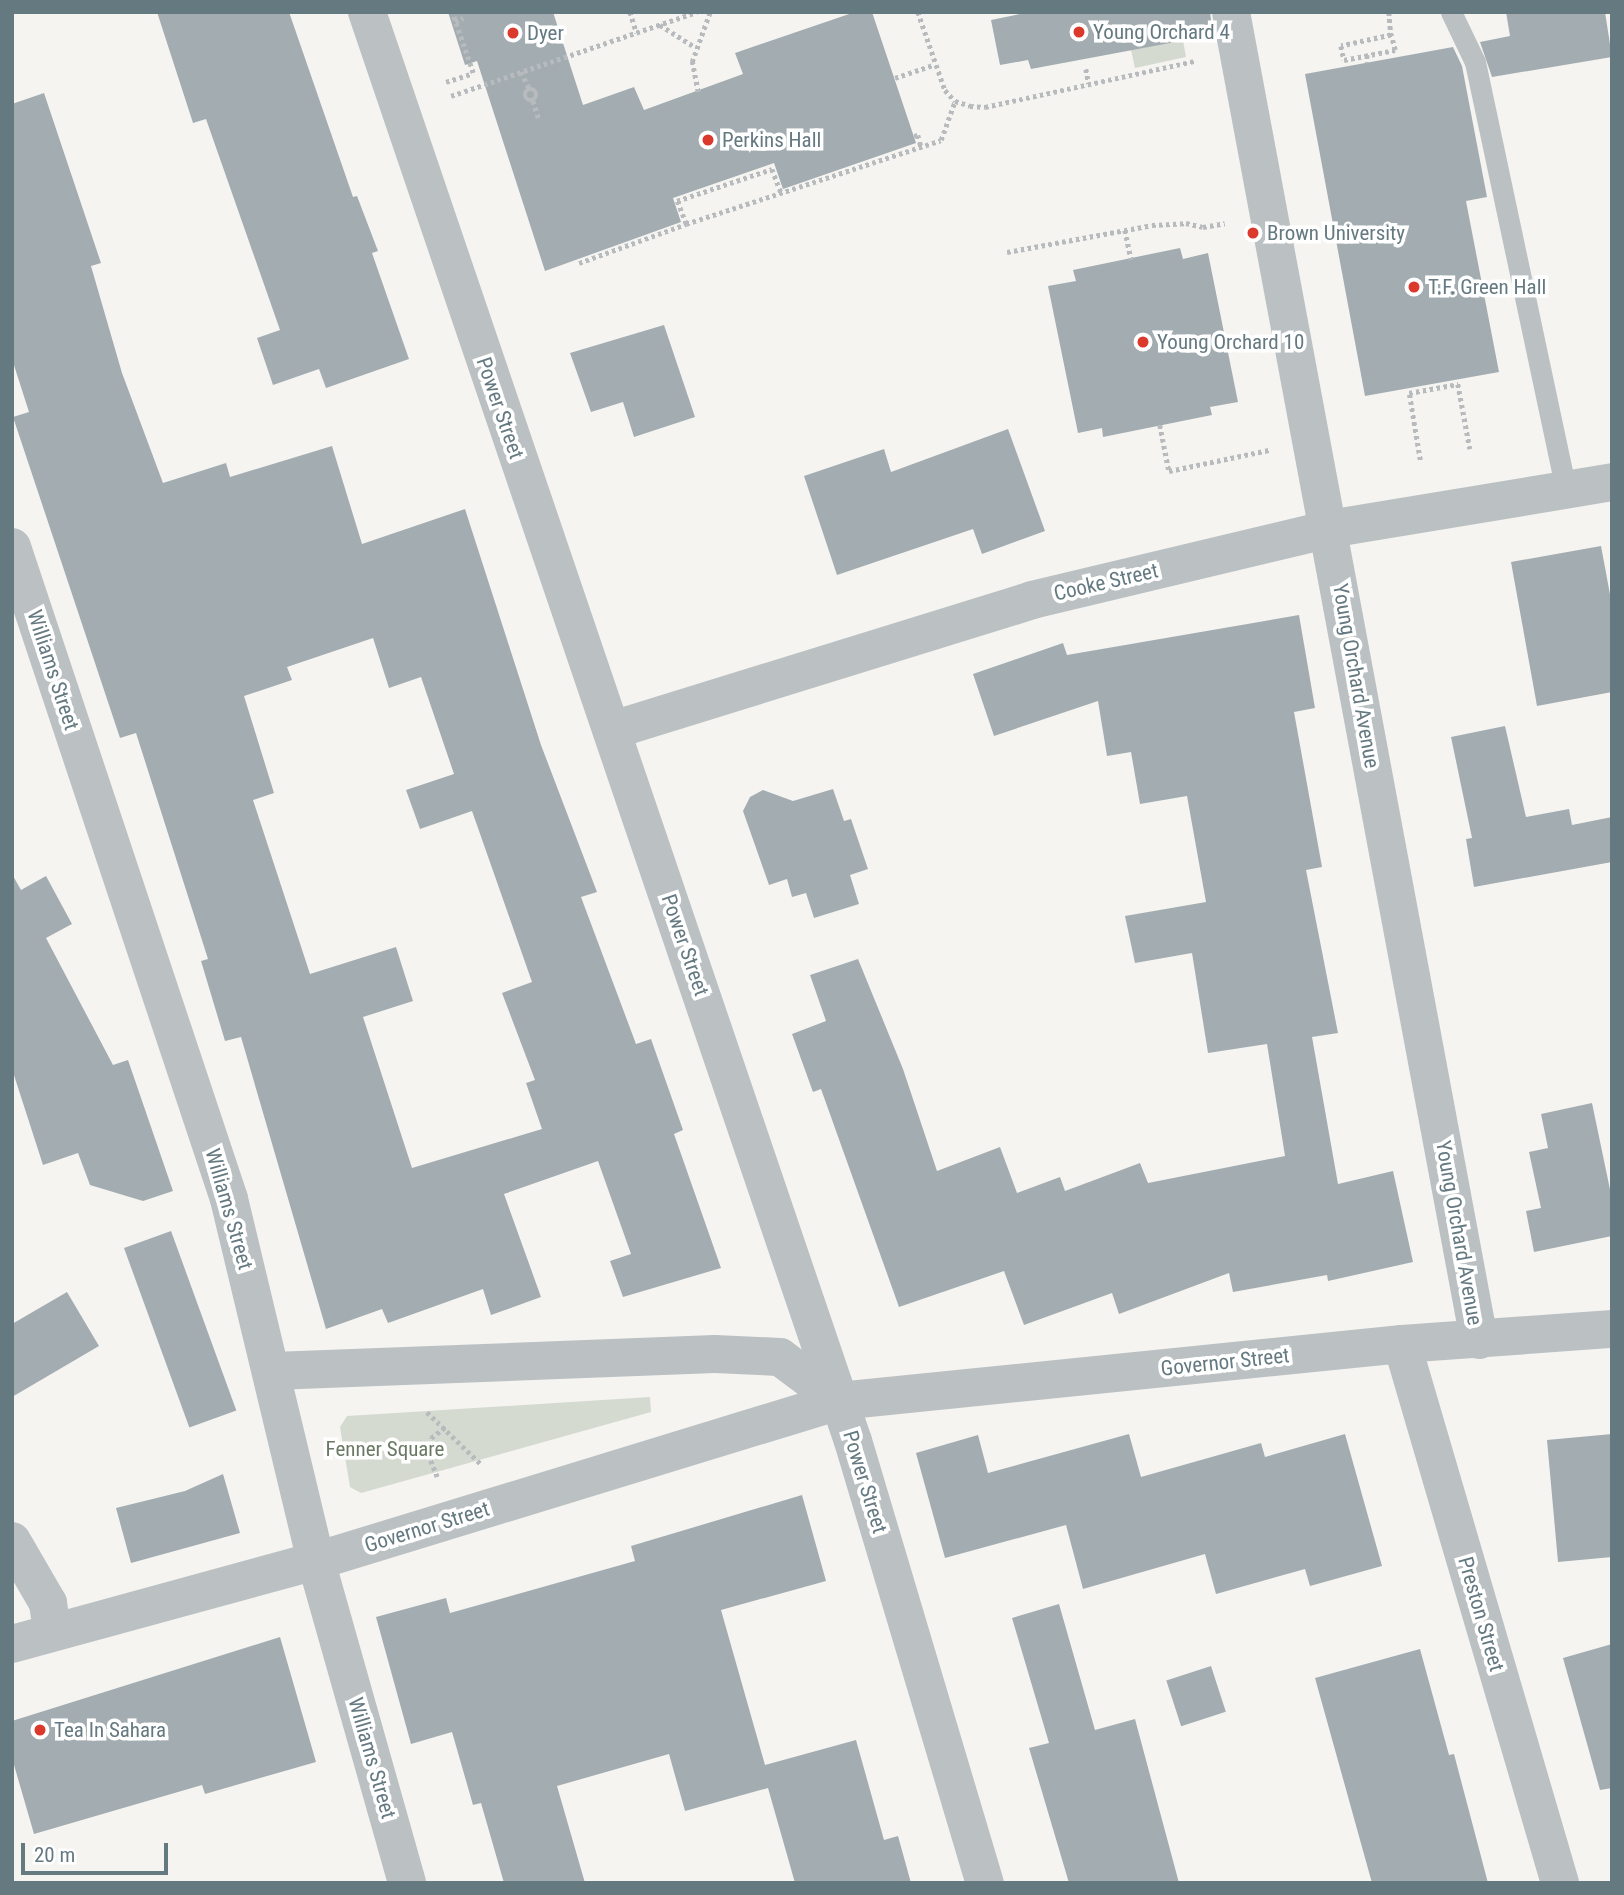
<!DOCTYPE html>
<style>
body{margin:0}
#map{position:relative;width:1624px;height:1895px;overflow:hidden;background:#f5f4f1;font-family:"Roboto Condensed",sans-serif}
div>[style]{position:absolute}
.green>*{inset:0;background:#d5dad1}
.building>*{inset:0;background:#a3adb1;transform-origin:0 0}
.path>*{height:4.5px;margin-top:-2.25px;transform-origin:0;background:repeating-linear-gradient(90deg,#b8bbbd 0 3.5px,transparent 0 7px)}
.path>.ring{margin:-2.25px;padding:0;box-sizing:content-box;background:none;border:4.5px solid #b8bbbd;border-radius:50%}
.service>*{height:21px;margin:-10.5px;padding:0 10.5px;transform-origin:10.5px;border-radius:10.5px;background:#bbc1c3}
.minor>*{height:38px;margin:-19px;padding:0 19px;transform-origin:19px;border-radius:19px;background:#bbc1c3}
.tertiary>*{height:38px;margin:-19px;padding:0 19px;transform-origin:19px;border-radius:19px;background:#bbc1c3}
.dots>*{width:19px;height:19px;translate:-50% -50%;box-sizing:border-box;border:4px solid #fff;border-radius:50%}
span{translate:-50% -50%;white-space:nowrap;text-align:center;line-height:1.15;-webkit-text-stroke:7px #fff;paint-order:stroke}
.poi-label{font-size:21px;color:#657981}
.left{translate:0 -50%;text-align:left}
.street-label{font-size:21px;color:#657981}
.park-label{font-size:21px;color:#6b7964}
.frame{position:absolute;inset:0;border:14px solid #657981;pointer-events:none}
.scale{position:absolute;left:21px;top:1843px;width:147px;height:32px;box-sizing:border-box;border:4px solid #657981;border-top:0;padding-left:9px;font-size:21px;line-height:24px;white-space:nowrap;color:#657981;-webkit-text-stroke:5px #fff;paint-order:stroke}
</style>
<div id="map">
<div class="green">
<i style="clip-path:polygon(1178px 12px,1186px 57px,1135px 68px,1131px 50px,1167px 43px)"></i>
<i style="clip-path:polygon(650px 1397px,651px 1412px,361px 1493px,350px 1487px,340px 1427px,347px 1416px)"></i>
</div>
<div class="building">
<i style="clip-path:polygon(157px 12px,289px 12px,353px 197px,357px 196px,378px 251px,372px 253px,409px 359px,326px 388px,319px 369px,273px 385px,257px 338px,280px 330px,206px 119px,193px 123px)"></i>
<i style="clip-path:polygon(448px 12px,553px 12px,583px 105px,634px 87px,644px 110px,743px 74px,735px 53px,855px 12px,872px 12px,916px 143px,783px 189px,774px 163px,673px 198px,681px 222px,545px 271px,477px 61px,465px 65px)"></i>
<i style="clip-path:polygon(1030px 12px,1210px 12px,1213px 35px,1031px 69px,1028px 60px,1000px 65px,991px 20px)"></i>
<i style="clip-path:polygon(1506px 12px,1605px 12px,1612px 57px,1492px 77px,1480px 42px,1510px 36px)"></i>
<i style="clip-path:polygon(1453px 47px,1462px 66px,1487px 197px,1466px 201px,1499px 372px,1365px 396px,1305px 74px)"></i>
<i style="clip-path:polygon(evenodd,44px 93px,101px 263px,91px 266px,122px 373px,163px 483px,226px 463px,230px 477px,332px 446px,362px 544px,465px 509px,541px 745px,597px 892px,581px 897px,636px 1044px,651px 1039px,683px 1130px,674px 1134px,721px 1268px,623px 1297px,610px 1261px,631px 1254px,598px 1161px,504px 1194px,541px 1297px,491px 1315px,483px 1289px,388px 1323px,382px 1309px,326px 1329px,241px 1037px,225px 1041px,201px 961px,208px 959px,136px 733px,120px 738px,13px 417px,29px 412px,12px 359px,12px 104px,44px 93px,373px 638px,389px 688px,421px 677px,454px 774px,406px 790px,420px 829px,472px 811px,532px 982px,502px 993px,535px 1080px,526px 1083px,542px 1129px,412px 1168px,363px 1017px,413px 1001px,396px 947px,310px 974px,253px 800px,274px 793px,244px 696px,292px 680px,287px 667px,373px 638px)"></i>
<i style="clip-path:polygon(1180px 248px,1183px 259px,1208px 253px,1238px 402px,1210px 407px,1212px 415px,1103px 437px,1102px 428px,1078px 433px,1048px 286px,1076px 281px,1073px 270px)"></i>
<i style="clip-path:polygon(664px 325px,695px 417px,634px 437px,623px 402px,591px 412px,570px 353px)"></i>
<i style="clip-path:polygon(1008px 429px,1045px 531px,982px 554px,973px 529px,837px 575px,804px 476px,884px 449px,891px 472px)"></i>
<i style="clip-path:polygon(1601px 546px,1612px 605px,1612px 692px,1537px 706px,1511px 562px)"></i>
<i style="clip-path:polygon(1299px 615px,1315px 708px,1294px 712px,1322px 867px,1306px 870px,1338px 1033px,1312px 1037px,1338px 1184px,1393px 1171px,1413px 1262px,1328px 1281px,1327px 1275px,1233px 1292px,1229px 1273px,1119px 1314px,1112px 1293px,1024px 1325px,1004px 1271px,899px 1307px,821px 1089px,813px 1092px,792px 1034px,826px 1021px,810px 975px,858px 959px,903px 1069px,937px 1171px,1000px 1147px,1017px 1193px,1060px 1177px,1065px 1191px,1140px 1163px,1148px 1183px,1285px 1156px,1267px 1044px,1208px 1053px,1192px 953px,1135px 963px,1125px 916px,1206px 902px,1187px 796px,1140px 804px,1131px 752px,1107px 756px,1098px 701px,994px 736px,973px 674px,1063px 643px,1067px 655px)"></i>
<i style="clip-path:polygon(1505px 726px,1526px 817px,1569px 809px,1572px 825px,1612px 817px,1612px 862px,1474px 887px,1466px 839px,1472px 838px,1451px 737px)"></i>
<i style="clip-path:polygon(833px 789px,844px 821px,851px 819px,868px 869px,850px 875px,859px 904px,814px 918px,806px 893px,792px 897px,787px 879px,769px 885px,743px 811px,750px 797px,763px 790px,793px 801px)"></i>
<i style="clip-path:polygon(12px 874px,21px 890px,46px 876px,72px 924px,46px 938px,113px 1065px,128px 1060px,173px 1191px,143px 1201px,90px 1185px,78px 1153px,43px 1165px,12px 1069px)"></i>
<i style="clip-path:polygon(1592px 1103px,1612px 1199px,1612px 1236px,1534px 1252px,1526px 1211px,1541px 1208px,1529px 1152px,1548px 1148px,1541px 1114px)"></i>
<i style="left:171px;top:1231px;width:191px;height:50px;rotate:70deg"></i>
<i style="clip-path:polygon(67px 1292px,99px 1346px,12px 1397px,12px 1324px)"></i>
<i style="clip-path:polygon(1129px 1434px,1141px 1477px,1261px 1443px,1265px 1457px,1345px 1434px,1382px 1566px,1310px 1586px,1305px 1569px,1216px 1594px,1205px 1554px,1083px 1589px,1066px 1525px,945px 1558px,916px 1453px,978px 1435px,988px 1473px)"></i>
<i style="clip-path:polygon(1612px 1434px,1612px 1557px,1558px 1562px,1547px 1440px)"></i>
<i style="clip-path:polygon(223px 1474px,240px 1533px,131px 1563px,116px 1508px,185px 1491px)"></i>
<i style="clip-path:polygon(802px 1495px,826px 1581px,721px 1610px,765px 1765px,856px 1740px,884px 1840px,898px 1836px,911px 1883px,795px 1883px,768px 1788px,685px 1811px,669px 1754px,557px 1786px,585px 1883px,504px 1883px,481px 1803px,473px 1805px,452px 1732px,411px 1744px,376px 1617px,446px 1598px,450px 1613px,635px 1561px,631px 1546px)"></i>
<i style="clip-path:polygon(1059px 1604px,1095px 1730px,1135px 1719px,1179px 1883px,1069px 1883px,1029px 1748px,1049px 1743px,1012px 1618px)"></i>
<i style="clip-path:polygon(280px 1637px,316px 1762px,205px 1794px,202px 1785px,34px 1834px,12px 1758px,12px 1721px)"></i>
<i style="clip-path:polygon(1612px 1644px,1612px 1788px,1600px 1790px,1563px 1658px)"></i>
<i style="clip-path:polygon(1420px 1649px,1449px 1755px,1454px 1754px,1488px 1883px,1372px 1883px,1315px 1678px)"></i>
<i style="left:1211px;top:1666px;width:48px;height:47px;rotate:72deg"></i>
</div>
<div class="path">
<i style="left:630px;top:12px;width:22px;rotate:72deg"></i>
<i style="left:918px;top:12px;width:83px;rotate:70.9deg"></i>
<i style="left:945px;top:90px;width:15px;rotate:48deg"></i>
<i style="left:955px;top:101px;width:16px;rotate:18deg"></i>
<i style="left:970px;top:106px;width:15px;rotate:4deg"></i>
<i style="left:985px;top:107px;width:215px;rotate:-12.4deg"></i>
<i style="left:1389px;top:12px;width:23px;rotate:85deg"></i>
<i style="left:1391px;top:35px;width:51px;rotate:167.6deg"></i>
<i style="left:1341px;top:46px;width:14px;rotate:78deg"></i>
<i style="left:1344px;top:60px;width:52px;rotate:-11.1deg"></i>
<i style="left:1395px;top:50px;width:16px;rotate:-105deg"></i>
<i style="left:455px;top:22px;width:9px;rotate:-27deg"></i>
<i style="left:660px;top:25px;width:41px;rotate:32.2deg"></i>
<i style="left:1367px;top:55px;width:8px;rotate:83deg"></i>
<i style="left:1086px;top:69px;width:15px;rotate:79deg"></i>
<i style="left:521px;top:72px;width:20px;rotate:63deg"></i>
<i style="left:895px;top:78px;width:40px;rotate:-18.9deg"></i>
<i style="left:446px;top:82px;width:28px;rotate:-18deg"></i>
<i style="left:473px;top:73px;width:65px;rotate:-109deg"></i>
<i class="ring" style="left:525px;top:89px;width:7.5px;height:7.5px"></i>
<i style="left:698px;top:92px;width:31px;rotate:-101deg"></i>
<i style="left:692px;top:62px;width:53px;rotate:-70.2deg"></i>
<i style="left:451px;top:96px;width:260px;rotate:-18.9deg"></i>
<i style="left:533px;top:101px;width:20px;rotate:72deg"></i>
<i style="left:914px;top:136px;width:4px;rotate:-14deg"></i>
<i style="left:918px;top:135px;width:11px;rotate:75deg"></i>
<i style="left:686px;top:224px;width:268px;rotate:-18.2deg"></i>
<i style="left:941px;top:140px;width:41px;rotate:-70.3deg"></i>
<i style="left:1125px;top:230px;width:30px;rotate:78deg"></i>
<i style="left:1007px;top:252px;width:147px;rotate:-10.5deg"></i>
<i style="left:1152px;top:225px;width:34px;rotate:-3deg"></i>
<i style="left:1186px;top:223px;width:17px;rotate:13deg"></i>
<i style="left:1203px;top:227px;width:22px;rotate:-10deg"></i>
<i style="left:579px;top:263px;width:114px;rotate:-20deg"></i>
<i style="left:686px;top:224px;width:25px;rotate:-111deg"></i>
<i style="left:677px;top:201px;width:100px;rotate:-18.6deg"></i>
<i style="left:772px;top:169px;width:25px;rotate:69deg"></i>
<i style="left:1160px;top:425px;width:47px;rotate:78.9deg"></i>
<i style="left:1169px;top:471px;width:102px;rotate:-11.9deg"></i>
<i style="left:1420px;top:460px;width:68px;rotate:-99.3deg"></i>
<i style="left:1409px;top:393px;width:50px;rotate:-10.4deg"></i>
<i style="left:1458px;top:384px;width:66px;rotate:79.5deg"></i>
<i style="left:427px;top:1412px;width:75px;rotate:43.9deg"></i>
<i style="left:437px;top:1477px;width:18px;rotate:-112deg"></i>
<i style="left:430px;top:1460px;width:22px;rotate:-87deg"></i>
<i style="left:431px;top:1438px;width:18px;rotate:-38deg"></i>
</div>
<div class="service">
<i style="left:1451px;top:12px;width:55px;rotate:64.4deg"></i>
<i style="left:1475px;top:62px;width:437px;rotate:78deg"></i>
</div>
<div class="minor">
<i style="left:1231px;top:12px;width:1351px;rotate:79.42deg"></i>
<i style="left:12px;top:547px;width:687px;rotate:71.59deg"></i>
<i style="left:229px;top:1199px;width:372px;rotate:76.5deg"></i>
<i style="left:316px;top:1561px;width:335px;rotate:74.2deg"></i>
<i style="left:613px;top:730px;width:439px;rotate:-17.2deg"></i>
<i style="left:1032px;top:600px;width:305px;rotate:-13.4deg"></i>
<i style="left:1329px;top:529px;width:287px;rotate:-9.4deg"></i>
<i style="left:1402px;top:1344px;width:562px;rotate:73.66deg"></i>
<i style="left:273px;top:1371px;width:442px;rotate:-2.2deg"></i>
<i style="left:715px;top:1354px;width:65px;rotate:2.6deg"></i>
<i style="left:780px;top:1357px;width:74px;rotate:36.7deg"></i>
<i style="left:12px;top:1541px;width:72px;rotate:59.9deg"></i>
<i style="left:48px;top:1603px;width:29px;rotate:82deg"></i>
<i style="left:12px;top:1644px;width:315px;rotate:-15.3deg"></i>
<i style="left:316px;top:1561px;width:547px;rotate:-17.01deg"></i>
<i style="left:839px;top:1401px;width:566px;rotate:-5.78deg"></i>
<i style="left:1402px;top:1344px;width:211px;rotate:-4.1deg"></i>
</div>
<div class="tertiary">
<i style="left:367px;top:12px;width:1509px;rotate:71.22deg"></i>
<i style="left:853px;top:1441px;width:461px;rotate:73.4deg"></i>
</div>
<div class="dots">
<i style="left:1079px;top:32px;background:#db392c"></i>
<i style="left:513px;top:33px;background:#db392c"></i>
<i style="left:708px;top:140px;background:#db392c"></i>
<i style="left:1253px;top:233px;background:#db392c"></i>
<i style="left:1414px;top:287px;background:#db392c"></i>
<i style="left:1143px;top:342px;background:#db392c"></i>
<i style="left:40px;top:1730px;background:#db392c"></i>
</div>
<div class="poi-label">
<span class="left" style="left:1093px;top:32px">Young Orchard 4</span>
<span class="left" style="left:527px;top:33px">Dyer</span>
<span class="left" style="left:722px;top:140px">Perkins Hall</span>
<span class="left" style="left:1267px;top:233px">Brown University</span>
<span class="left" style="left:1428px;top:287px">T.F. Green Hall</span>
<span class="left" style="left:1157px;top:342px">Young Orchard 10</span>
<span class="left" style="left:54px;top:1730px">Tea In Sahara</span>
</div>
<div class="street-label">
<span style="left:500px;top:408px;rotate:71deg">Power Street</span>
<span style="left:1106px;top:582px;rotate:-13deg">Cooke Street</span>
<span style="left:53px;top:670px;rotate:72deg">Williams Street</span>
<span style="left:1356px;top:676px;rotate:80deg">Young Orchard Avenue</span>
<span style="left:685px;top:945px;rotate:71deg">Power Street</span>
<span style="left:229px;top:1209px;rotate:74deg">Williams Street</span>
<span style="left:1459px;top:1233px;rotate:80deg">Young Orchard Avenue</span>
<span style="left:1225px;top:1362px;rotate:-6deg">Governor Street</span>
<span style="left:865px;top:1482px;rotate:73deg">Power Street</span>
<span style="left:427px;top:1527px;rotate:-17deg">Governor Street</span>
<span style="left:1481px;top:1614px;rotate:74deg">Preston Street</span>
<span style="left:372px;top:1758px;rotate:74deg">Williams Street</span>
</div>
<div class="park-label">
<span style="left:385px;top:1449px">Fenner Square</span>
</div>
<div class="frame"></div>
<div class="scale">20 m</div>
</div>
